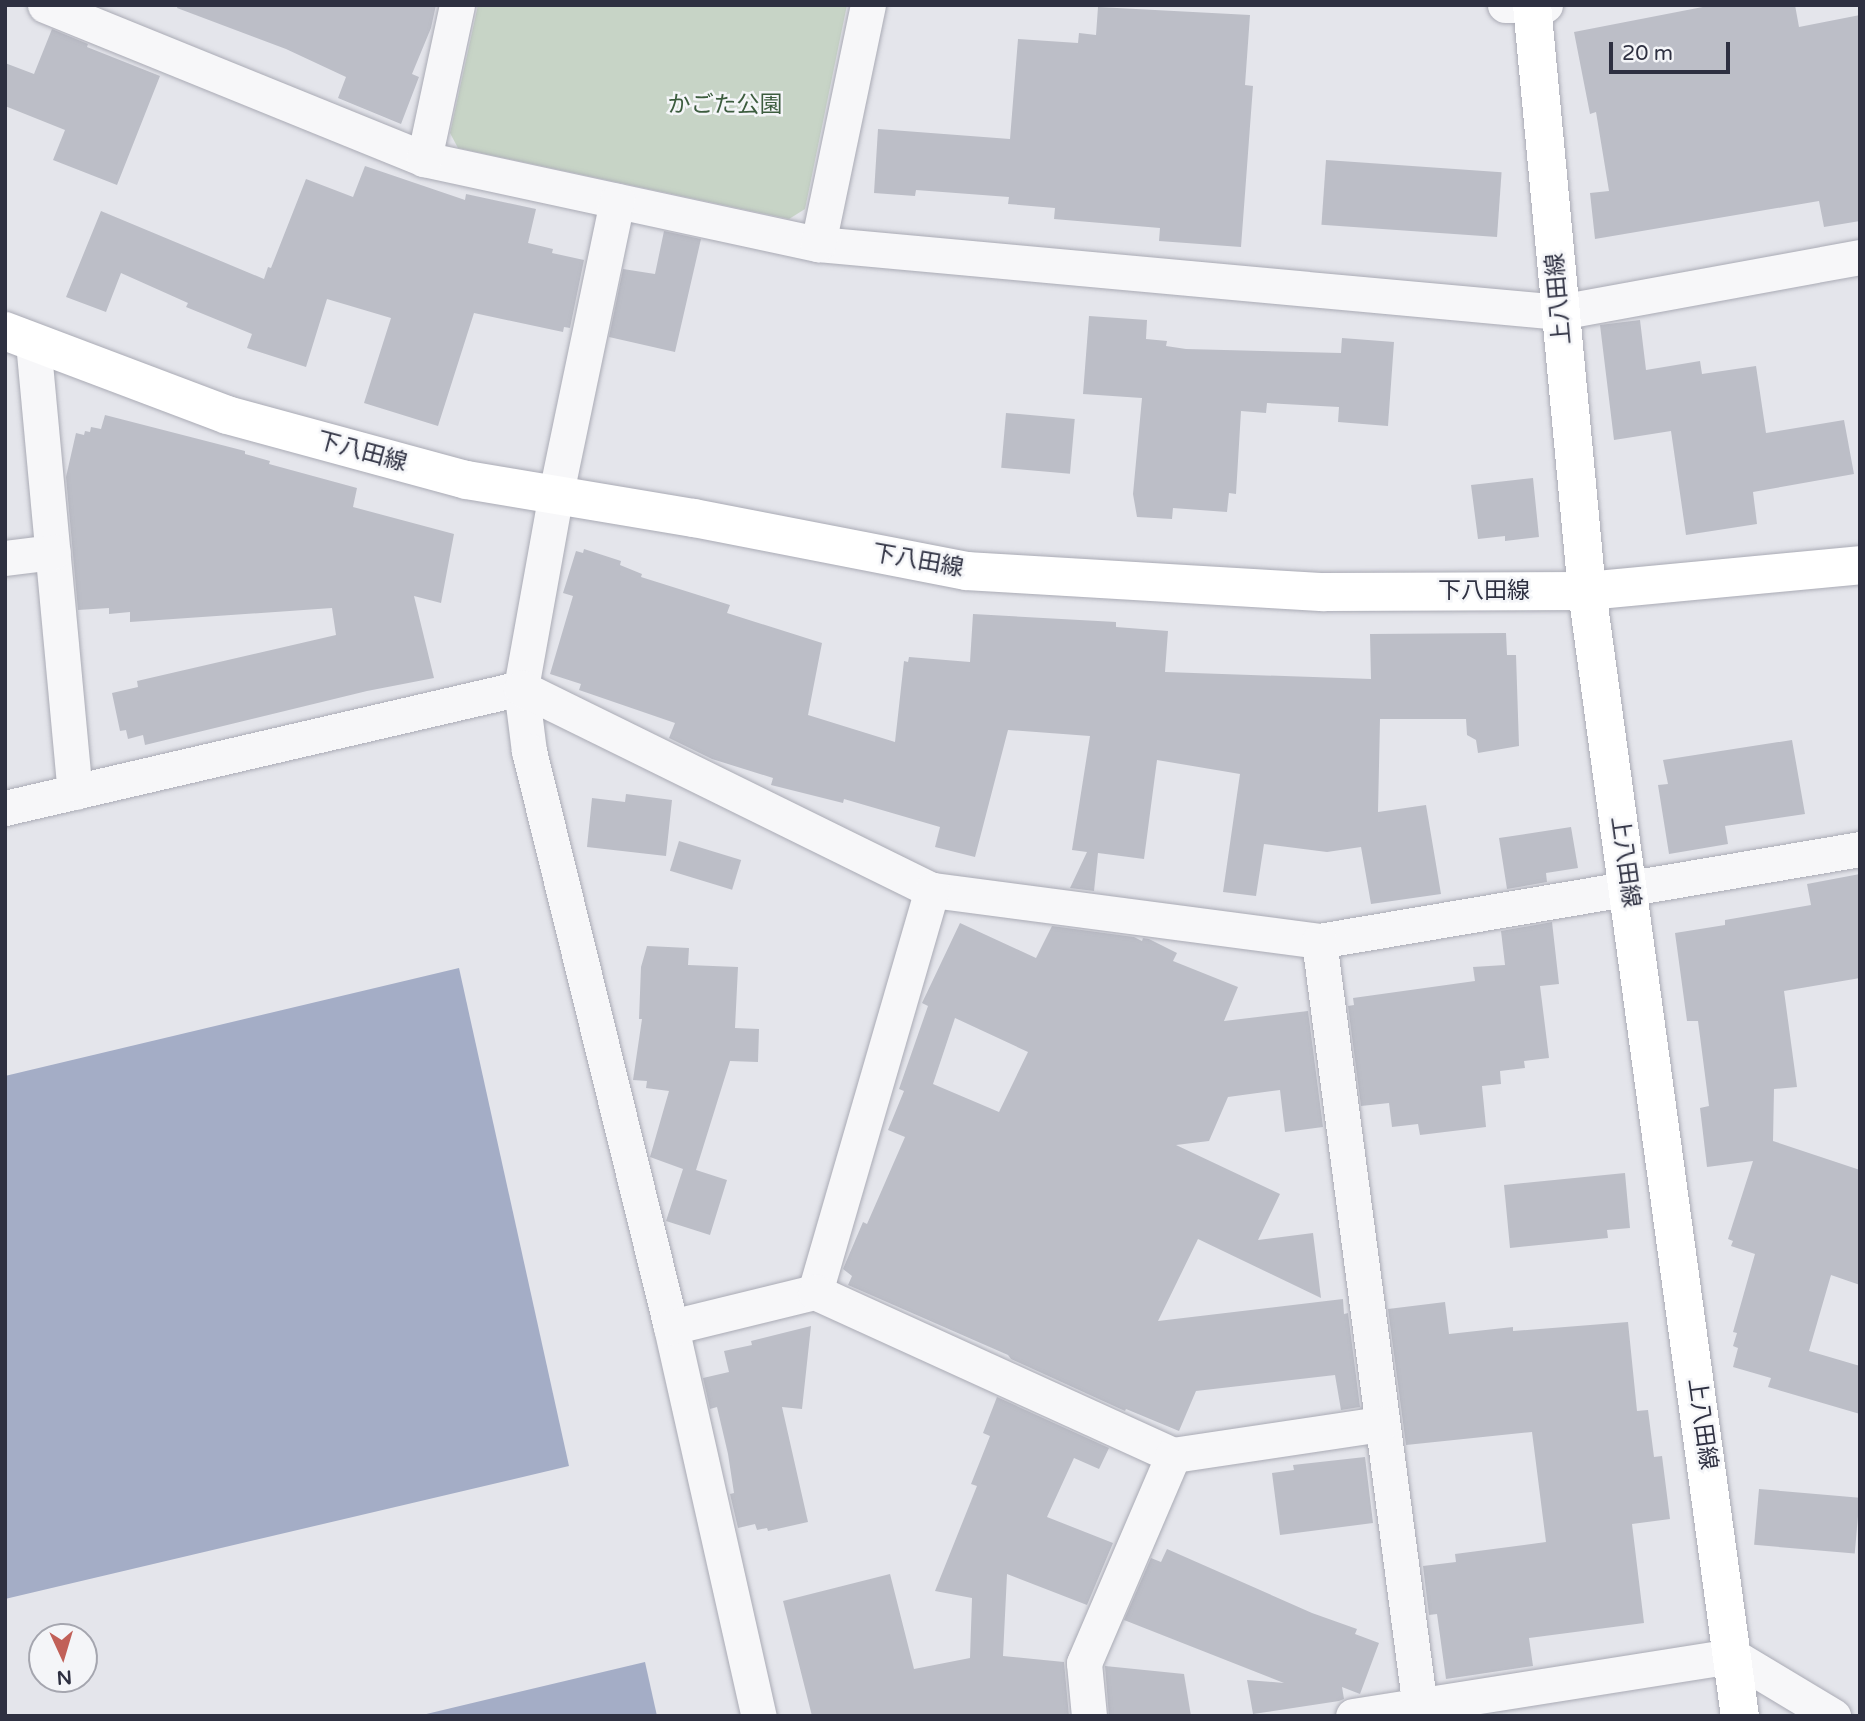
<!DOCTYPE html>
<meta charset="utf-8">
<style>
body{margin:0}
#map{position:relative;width:1865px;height:1721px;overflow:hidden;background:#e4e5eb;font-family:"Varela Round","Noto Sans JP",sans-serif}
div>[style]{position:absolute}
.green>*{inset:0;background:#c7d4c6}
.water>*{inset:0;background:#a4adc6}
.building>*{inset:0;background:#bcbec7;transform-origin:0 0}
.roads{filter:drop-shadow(0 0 2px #aaabb5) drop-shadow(0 0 2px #aaabb5)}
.street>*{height:35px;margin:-17.5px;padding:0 17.5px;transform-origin:17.5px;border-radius:17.5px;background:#f7f7f9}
.secondary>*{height:38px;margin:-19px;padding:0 19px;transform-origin:19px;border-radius:19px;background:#fff}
span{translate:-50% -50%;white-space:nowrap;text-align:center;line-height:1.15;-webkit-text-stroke:5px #f4f5f8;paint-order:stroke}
.park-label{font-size:23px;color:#3c5c3e}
.street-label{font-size:23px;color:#2e3041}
.frame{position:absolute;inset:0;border:7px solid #2e3041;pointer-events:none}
.north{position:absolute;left:28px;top:1623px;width:70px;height:70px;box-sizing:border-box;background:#f4f5f8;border:2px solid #a5a6af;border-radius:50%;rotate:176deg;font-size:19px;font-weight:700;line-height:28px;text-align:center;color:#2e3041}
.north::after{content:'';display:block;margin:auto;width:24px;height:32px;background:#c16058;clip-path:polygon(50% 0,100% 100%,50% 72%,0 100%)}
.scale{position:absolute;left:1609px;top:42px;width:121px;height:32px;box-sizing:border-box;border:4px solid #2e3041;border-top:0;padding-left:9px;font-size:21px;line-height:24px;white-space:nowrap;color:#2e3041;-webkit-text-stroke:5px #f4f5f8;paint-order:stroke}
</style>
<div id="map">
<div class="green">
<i style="clip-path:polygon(478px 5px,847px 5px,805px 209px,789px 219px,458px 148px,450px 133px)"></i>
</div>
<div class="water">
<i style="clip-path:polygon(459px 968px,569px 1466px,5px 1599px,5px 1076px)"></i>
<i style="clip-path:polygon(645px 1662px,657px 1716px,418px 1716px)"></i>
</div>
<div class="building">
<i style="clip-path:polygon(178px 5px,436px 5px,431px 28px,412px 74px,419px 77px,401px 124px,338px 98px,346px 77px,286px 49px,177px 8px)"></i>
<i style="clip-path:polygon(1713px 5px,1795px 5px,1799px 27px,1860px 15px,1860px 221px,1824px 227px,1819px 201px,1595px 239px,1590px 193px,1609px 191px,1596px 112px,1590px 114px,1574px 32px)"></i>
<i style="clip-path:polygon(1098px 7px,1250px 15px,1245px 85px,1253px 86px,1241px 247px,1159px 241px,1160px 228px,1054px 219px,1055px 208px,1008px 204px,1009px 197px,916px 190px,915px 196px,874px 193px,878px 129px,1010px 139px,1018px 39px,1078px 43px,1079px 33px,1096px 35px)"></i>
<i style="clip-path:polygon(52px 29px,88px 44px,87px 47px,160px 76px,117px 185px,53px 160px,65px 130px,5px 106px,5px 63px,34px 74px)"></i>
<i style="left:1326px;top:160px;width:176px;height:65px;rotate:4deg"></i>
<i style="clip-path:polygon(365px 166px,465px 200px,466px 194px,536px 209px,528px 243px,553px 249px,552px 253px,584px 260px,570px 328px,564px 327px,563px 332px,474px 313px,438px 426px,364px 403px,391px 318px,327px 299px,306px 367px,247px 348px,252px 334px,186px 307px,188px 303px,121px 273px,106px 312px,66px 297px,101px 211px,264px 279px,268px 267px,271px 268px,306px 179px,353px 197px)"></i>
<i style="clip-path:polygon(664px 231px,701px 239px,675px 352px,609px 337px,623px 269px,655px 274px)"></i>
<i style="clip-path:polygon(1089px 316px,1147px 320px,1146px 339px,1167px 341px,1166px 346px,1186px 349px,1341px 353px,1342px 338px,1394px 342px,1388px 426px,1338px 422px,1339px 407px,1267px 403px,1266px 413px,1241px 411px,1236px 494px,1229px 493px,1227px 512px,1173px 508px,1172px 519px,1137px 517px,1133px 494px,1142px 398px,1083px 394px)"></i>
<i style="clip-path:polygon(1640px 320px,1646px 370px,1700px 361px,1702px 374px,1756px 366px,1766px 433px,1844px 420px,1854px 474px,1753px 492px,1757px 524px,1686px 535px,1671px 431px,1614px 440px,1600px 325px)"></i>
<i style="left:1006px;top:413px;width:69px;height:55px;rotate:5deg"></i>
<i style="clip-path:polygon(105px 415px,245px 451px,245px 454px,270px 461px,269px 464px,357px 488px,353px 507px,454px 534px,441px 603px,414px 596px,434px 678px,367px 691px,145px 745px,143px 735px,128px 739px,126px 730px,120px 731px,112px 693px,138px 687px,137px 681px,336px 635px,332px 608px,130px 622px,130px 612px,109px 614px,109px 608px,78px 610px,66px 477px,76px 433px,84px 435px,85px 431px,90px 432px,91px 427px,101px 429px)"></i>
<i style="clip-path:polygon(1533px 478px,1539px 537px,1505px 541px,1505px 536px,1478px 539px,1471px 485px)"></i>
<i style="clip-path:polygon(584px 549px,621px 561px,620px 565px,642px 574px,641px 577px,730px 605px,727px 613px,822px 643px,808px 715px,895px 742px,904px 661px,908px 662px,909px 657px,970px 662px,973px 614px,1116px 622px,1116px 627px,1168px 631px,1165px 672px,1371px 679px,1370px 634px,1506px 633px,1507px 655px,1516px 655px,1519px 746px,1478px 753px,1476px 740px,1467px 735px,1466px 719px,1380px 719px,1378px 812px,1426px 805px,1441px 894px,1371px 904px,1361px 847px,1327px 852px,1264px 844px,1256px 896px,1223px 892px,1240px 774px,1157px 760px,1144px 859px,1098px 853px,1094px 891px,1070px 888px,1087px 852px,1072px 850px,1090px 736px,1008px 730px,975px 857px,935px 847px,940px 827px,844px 799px,843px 803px,771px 785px,773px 778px,712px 759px,669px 738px,675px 723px,579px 690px,581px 684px,550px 674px,573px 596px,563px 593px,576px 551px,583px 553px)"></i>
<i style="clip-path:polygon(1792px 740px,1805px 814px,1725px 826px,1728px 844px,1669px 854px,1658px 785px,1668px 784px,1663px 760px)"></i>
<i style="clip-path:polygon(626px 794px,672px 800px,666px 856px,587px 847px,592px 798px,625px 802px)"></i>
<i style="clip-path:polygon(1571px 827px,1578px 868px,1546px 873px,1547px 882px,1507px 889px,1499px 838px)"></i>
<i style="left:679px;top:841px;width:65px;height:31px;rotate:17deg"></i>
<i style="clip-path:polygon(1860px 874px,1860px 978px,1784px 991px,1797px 1087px,1774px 1089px,1773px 1141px,1860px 1170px,1860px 1285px,1831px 1275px,1809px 1351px,1860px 1366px,1860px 1414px,1768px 1387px,1771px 1378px,1733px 1367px,1738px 1348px,1733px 1346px,1737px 1333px,1733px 1332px,1755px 1254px,1731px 1246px,1733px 1241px,1728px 1239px,1753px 1161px,1707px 1167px,1700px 1108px,1709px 1106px,1698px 1021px,1687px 1021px,1675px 933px,1725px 925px,1725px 920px,1811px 905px,1807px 884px)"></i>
<i style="clip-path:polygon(1552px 922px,1559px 984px,1540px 986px,1549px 1058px,1524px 1061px,1525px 1068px,1500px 1071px,1501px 1084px,1482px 1086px,1486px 1127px,1420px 1135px,1418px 1124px,1392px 1127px,1389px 1103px,1361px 1106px,1348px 1006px,1354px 1005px,1353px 998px,1475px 981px,1473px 967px,1505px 965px,1501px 931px)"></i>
<i style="clip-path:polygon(evenodd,960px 923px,1036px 958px,1052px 926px,1134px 937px,1142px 941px,1143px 938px,1149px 939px,1177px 953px,1173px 961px,1238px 987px,1224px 1021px,1308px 1011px,1323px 1127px,1285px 1132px,1280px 1090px,1228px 1097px,1209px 1141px,1176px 1145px,1280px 1194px,1258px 1240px,1313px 1233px,1321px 1298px,1198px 1239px,1158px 1321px,1343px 1299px,1344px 1314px,1348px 1313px,1360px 1407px,1341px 1410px,1335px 1375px,1196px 1391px,1179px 1431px,1126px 1409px,1125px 1411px,1011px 1359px,1008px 1355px,848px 1285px,852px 1276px,843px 1269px,863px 1222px,867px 1224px,905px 1137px,888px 1130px,904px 1091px,899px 1089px,928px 1006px,922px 1003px,960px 923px,955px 1018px,1028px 1052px,999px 1112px,933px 1084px,955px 1018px)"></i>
<i style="clip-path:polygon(647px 946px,689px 948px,688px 965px,738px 967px,735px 1028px,759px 1029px,758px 1062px,730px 1061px,696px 1170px,727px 1180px,710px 1235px,666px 1221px,683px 1169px,650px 1157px,669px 1091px,646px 1088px,647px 1081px,633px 1080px,642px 1019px,639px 1019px,641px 967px)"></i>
<i style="clip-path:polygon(1625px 1173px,1630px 1228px,1607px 1230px,1608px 1238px,1510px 1248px,1504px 1185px)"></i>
<i style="clip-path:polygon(1445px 1302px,1449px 1334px,1513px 1327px,1513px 1331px,1628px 1322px,1637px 1411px,1648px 1410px,1654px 1457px,1662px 1456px,1670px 1519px,1632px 1524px,1644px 1623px,1529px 1638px,1533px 1666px,1446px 1679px,1437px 1614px,1429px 1615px,1423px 1566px,1456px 1562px,1455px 1554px,1546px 1542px,1532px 1432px,1406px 1445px,1388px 1309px)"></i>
<i style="clip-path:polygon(811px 1326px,802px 1409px,782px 1407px,808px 1522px,768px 1531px,767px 1528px,757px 1530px,755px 1524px,738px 1528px,730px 1494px,734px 1493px,728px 1454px,717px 1407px,710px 1409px,703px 1378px,729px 1372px,724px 1351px,752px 1345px,751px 1341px)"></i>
<i style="clip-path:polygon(997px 1397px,1109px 1448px,1099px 1469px,1074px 1458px,1047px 1517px,1113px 1543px,1087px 1605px,1007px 1574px,1003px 1656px,1064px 1662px,1069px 1716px,812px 1716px,783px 1601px,890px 1574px,914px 1669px,970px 1658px,972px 1598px,935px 1591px,977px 1486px,971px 1484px,990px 1436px,983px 1433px)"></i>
<i style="clip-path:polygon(1365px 1457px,1373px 1523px,1280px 1535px,1272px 1473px,1294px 1470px,1293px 1465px)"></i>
<i style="left:1759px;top:1489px;width:101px;height:56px;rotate:5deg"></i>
<i style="clip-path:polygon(1167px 1549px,1312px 1613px,1357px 1629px,1355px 1634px,1379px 1643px,1360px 1694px,1342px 1687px,1344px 1699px,1339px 1701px,1253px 1714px,1247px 1680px,1284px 1683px,1124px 1620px,1151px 1558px,1161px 1562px)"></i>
<i style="clip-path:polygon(1105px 1666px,1184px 1674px,1191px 1716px,1109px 1716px)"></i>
</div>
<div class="roads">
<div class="street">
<i style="left:45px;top:5px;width:409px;rotate:22.1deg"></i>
<i style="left:424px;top:159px;width:403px;rotate:12.2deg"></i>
<i style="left:818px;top:244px;width:745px;rotate:5.24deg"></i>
<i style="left:1560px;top:312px;width:305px;rotate:-10.4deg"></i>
<i style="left:1505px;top:5px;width:40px"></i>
<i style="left:424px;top:159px;width:157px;rotate:-77.9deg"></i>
<i style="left:617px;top:201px;width:298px;rotate:101.8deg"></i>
<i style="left:556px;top:493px;width:198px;rotate:100.2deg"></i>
<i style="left:521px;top:688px;width:64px;rotate:82.8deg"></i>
<i style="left:529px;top:751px;width:593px;rotate:76.15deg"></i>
<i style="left:671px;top:1327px;width:399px;rotate:77.3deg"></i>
<i style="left:818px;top:244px;width:244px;rotate:-78.2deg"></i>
<i style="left:33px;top:342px;width:452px;rotate:84.7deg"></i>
<i style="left:5px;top:558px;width:48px;rotate:-7.1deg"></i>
<i style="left:5px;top:808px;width:530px;rotate:-13.09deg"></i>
<i style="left:521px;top:688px;width:458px;rotate:26.2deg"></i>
<i style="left:932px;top:890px;width:390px;rotate:7.5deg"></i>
<i style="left:1319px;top:941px;width:549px;rotate:-9.65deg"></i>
<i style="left:1319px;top:941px;width:782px;rotate:82.5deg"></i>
<i style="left:815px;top:1292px;width:419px;rotate:-73.8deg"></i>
<i style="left:671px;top:1327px;width:148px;rotate:-13.7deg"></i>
<i style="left:815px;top:1292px;width:393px;rotate:24.5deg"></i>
<i style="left:1173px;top:1455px;width:210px;rotate:-8.5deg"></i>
<i style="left:1089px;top:1716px;width:53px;rotate:-95.4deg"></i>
<i style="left:1084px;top:1663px;width:226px;rotate:-66.8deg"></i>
<i style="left:1353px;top:1716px;width:385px;rotate:-9deg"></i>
<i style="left:1733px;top:1656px;width:117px;rotate:31deg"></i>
</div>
<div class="secondary">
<i style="left:1532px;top:5px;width:589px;rotate:84.64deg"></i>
<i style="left:1587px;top:591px;width:1135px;rotate:82.26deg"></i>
<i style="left:5px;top:331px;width:237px;rotate:20.7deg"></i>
<i style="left:227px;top:415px;width:248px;rotate:15.2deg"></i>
<i style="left:466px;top:480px;width:231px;rotate:9.5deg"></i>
<i style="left:694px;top:518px;width:277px;rotate:11deg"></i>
<i style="left:966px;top:571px;width:359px;rotate:3.4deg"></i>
<i style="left:1324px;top:592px;width:263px;rotate:-0.2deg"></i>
<i style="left:1587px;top:591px;width:274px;rotate:-5.4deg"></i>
</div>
</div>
<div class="park-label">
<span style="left:725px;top:105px">かごた公園</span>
</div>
<div class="street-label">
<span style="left:1559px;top:299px;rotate:-95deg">上八田線</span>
<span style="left:362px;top:452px;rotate:15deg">下八田線</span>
<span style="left:918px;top:561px;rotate:10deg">下八田線</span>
<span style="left:1484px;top:591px">下八田線</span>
<span style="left:1625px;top:862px;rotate:82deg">上八田線</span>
<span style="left:1702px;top:1424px;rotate:82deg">上八田線</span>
</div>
<div class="frame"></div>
<div class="north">N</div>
<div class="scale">20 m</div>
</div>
